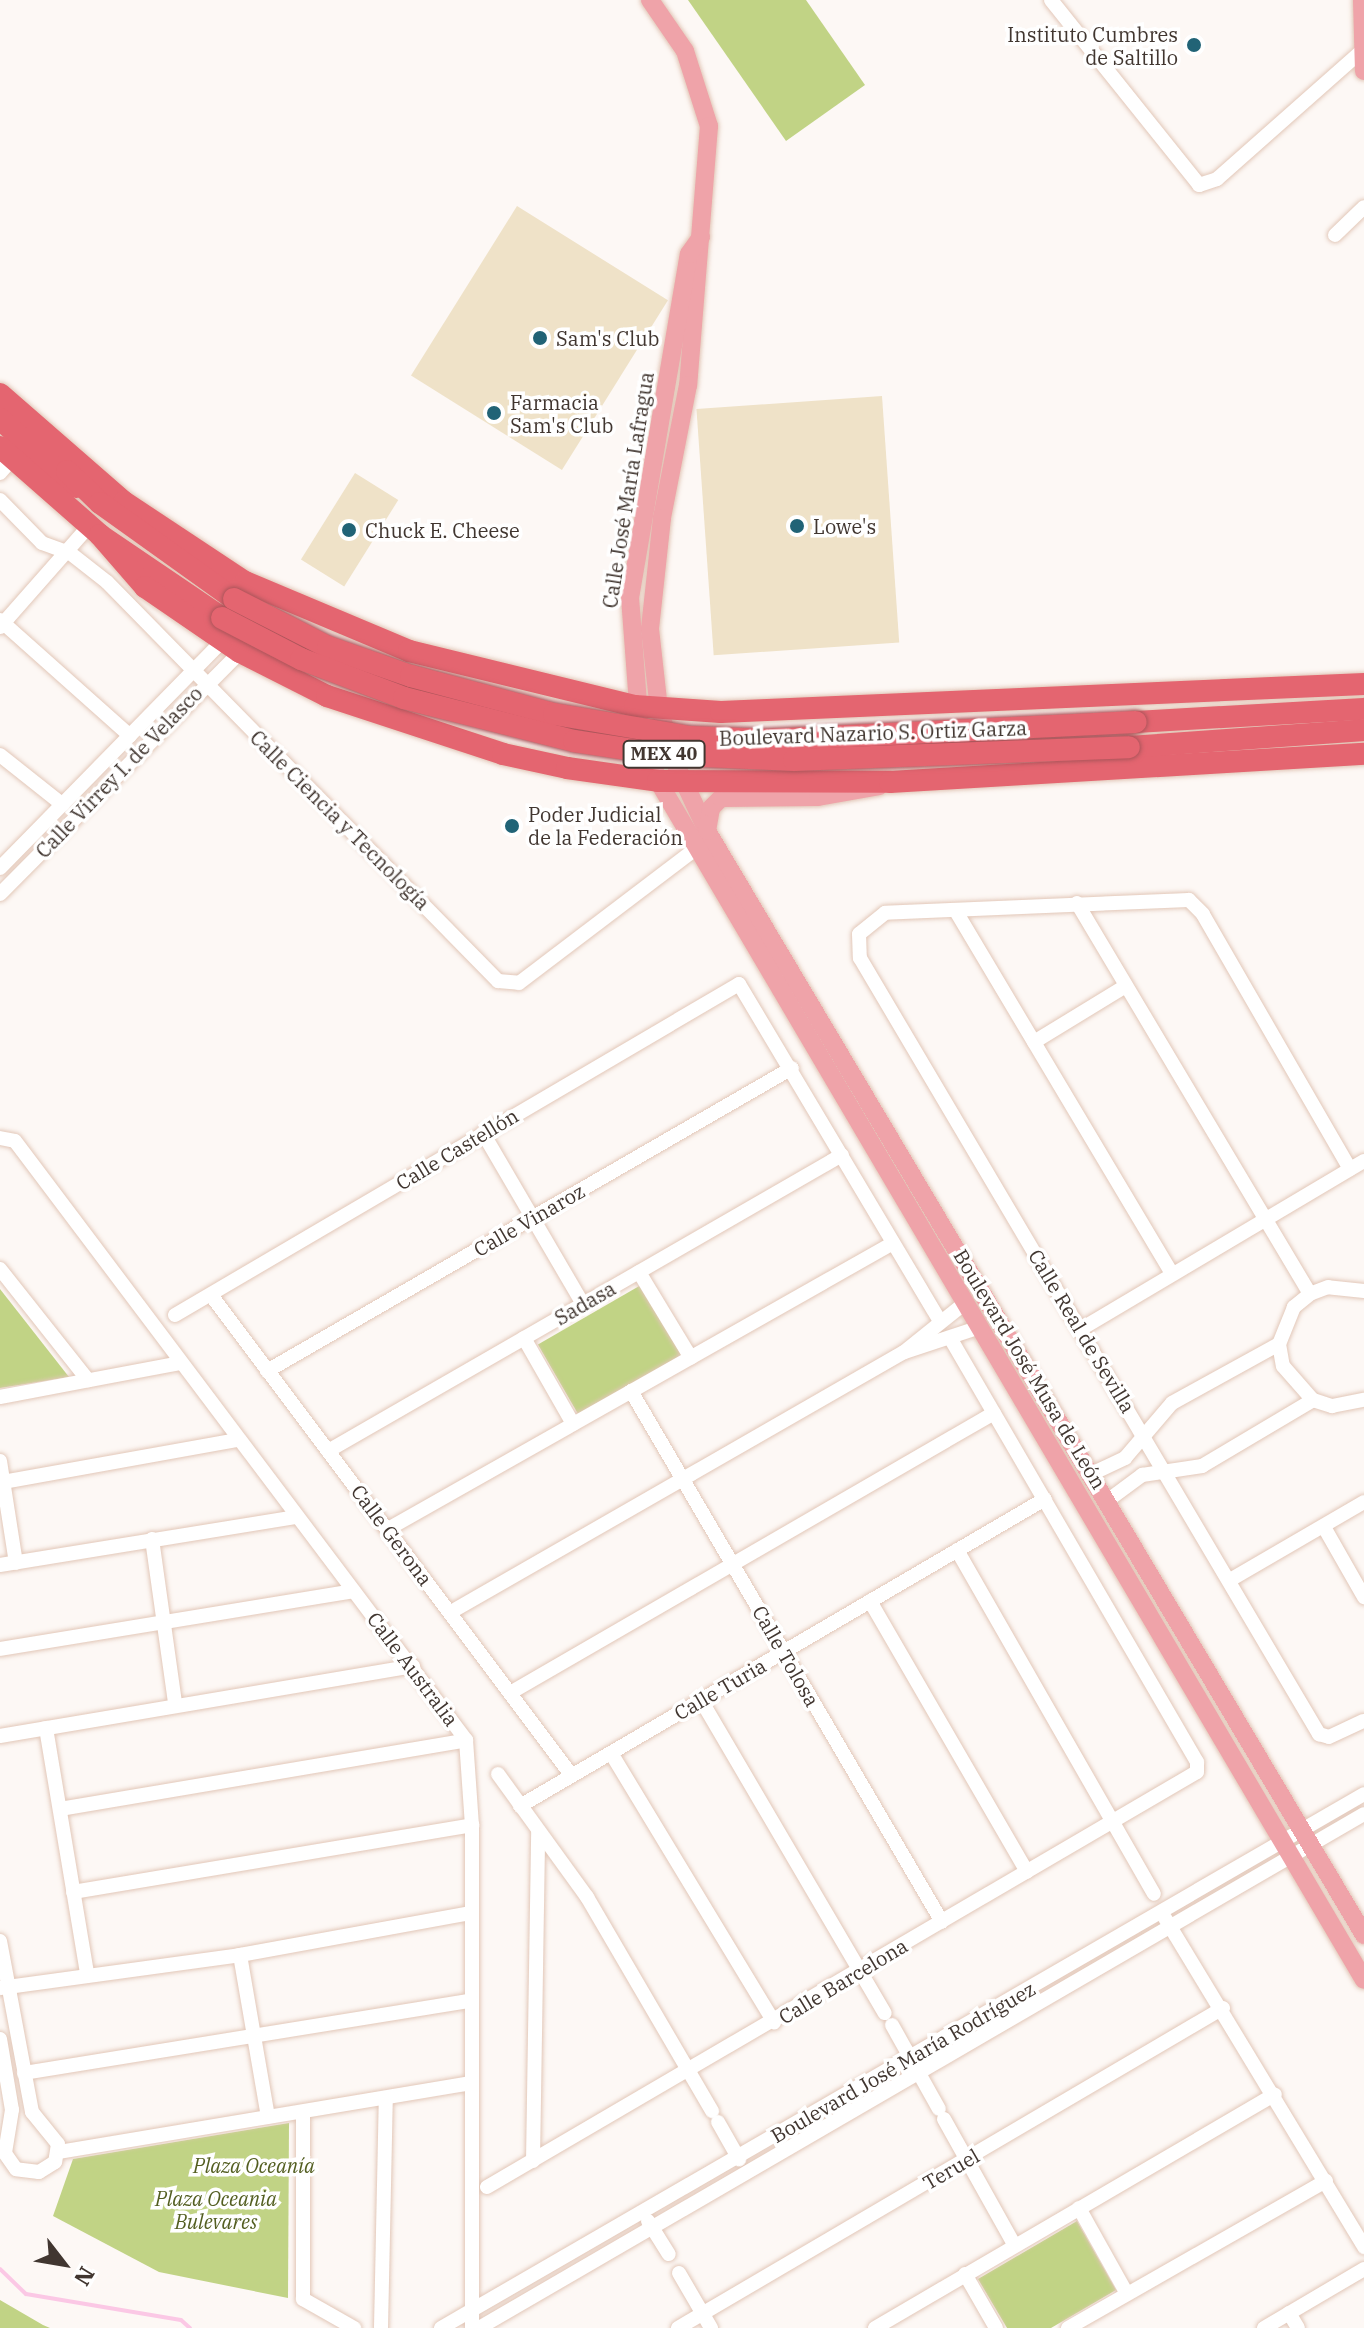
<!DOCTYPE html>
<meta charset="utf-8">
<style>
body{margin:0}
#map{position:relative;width:1364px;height:2328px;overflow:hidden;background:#fdf8f5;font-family:"IBM Plex Serif",serif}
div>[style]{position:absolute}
.green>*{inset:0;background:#c1d385;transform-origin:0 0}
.stream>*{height:4px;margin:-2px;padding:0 2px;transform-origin:2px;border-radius:2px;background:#fbc8e5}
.building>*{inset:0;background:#efe2c8;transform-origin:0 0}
.roads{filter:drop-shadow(0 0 2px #e2c7b8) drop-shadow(0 0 2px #e2c7b8)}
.minor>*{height:14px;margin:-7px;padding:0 7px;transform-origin:7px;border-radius:7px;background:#fff}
.major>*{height:18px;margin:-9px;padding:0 9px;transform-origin:9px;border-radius:9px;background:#efa3a9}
.highway>*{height:22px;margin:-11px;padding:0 11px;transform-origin:11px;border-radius:11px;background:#e46570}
.bridges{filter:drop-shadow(0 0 2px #ab555a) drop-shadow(0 0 2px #ab555a)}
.highway-bridge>*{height:22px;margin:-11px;padding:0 11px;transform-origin:11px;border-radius:11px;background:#e46570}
.dots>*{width:22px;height:22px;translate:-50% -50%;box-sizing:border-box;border:4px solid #fff;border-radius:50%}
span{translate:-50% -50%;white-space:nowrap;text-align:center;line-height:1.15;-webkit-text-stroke:7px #fff;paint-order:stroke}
.shield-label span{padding:2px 6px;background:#fff;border:2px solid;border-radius:6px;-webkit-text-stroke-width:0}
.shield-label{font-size:18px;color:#413630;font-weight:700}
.poi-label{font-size:20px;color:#413630}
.right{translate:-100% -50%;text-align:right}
.left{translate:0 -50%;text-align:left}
.street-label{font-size:20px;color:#413630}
.park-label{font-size:20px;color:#535e21;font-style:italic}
.north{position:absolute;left:24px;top:2224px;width:80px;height:80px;-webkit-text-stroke:6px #fff;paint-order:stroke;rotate:121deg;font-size:22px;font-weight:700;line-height:32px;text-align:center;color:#413630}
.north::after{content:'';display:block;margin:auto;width:28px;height:36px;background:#413630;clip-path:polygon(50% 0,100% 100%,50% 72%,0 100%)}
</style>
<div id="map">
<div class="green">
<i style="clip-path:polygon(688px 0,806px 0,865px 85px,786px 141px)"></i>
<i style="left:641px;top:1285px;width:81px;height:119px;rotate:60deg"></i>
<i style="clip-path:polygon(0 1289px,69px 1377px,0 1388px)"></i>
<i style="clip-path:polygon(289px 2123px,288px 2298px,159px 2272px,53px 2216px,73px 2159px)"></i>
<i style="clip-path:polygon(1077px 2221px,1116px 2290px,1051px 2328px,1007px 2328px,978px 2279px)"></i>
<i style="clip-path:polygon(0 2300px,43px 2325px,50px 2328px,0 2328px)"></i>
</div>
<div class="stream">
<i style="left:0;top:2269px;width:36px;rotate:44deg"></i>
<i style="left:26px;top:2294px;width:157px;rotate:9.5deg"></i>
<i style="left:181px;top:2320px;width:12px;rotate:42deg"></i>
</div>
<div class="building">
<i style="left:517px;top:206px;width:178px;height:200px;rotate:32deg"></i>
<i style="left:882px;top:396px;width:247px;height:186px;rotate:86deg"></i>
<i style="left:355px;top:473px;width:51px;height:102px;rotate:32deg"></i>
</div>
<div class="roads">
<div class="minor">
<i style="left:1051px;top:0;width:237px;rotate:51.3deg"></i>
<i style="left:1199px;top:185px;width:19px;rotate:-18deg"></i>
<i style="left:1217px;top:179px;width:196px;rotate:-41.5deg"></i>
<i style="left:1335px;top:235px;width:40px;rotate:-44deg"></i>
<i style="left:0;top:473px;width:18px;rotate:-49deg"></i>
<i style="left:0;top:500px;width:60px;rotate:45.7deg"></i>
<i style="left:42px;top:543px;width:30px;rotate:20deg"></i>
<i style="left:70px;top:553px;width:47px;rotate:38.1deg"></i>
<i style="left:107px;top:582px;width:559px;rotate:45.58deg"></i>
<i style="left:498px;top:981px;width:21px;rotate:5deg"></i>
<i style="left:519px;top:983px;width:223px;rotate:-37.2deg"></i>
<i style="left:0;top:620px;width:174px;rotate:41.7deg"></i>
<i style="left:0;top:627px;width:135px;rotate:-48.6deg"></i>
<i style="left:0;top:755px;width:80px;rotate:38.4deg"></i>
<i style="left:0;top:868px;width:318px;rotate:-45.6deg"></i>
<i style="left:0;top:894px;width:341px;rotate:-45.2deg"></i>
<i style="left:1077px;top:903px;width:455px;rotate:59.2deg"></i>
<i style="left:957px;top:913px;width:420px;rotate:59.2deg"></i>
<i style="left:1034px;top:1042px;width:105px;rotate:-31.4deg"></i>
<i style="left:483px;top:1133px;width:198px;rotate:59.7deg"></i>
<i style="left:0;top:1138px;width:15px;rotate:11deg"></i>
<i style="left:15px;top:1141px;width:750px;rotate:53.02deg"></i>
<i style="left:466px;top:1740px;width:85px;rotate:86deg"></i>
<i style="left:472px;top:1825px;width:503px;rotate:90deg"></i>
<i style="left:1350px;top:1169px;width:294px;rotate:-120deg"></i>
<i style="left:1203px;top:914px;width:20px;rotate:-135deg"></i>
<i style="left:1189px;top:900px;width:304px;rotate:177.6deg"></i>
<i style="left:885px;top:913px;width:33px;rotate:141deg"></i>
<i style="left:859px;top:934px;width:24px;rotate:88deg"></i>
<i style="left:860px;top:958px;width:902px;rotate:59.4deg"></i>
<i style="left:1319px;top:1734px;width:10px;rotate:17deg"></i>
<i style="left:1329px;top:1737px;width:38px;rotate:-25deg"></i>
<i style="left:0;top:1269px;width:142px;rotate:51.6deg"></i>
<i style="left:639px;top:1272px;width:100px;rotate:58.8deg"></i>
<i style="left:1364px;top:1291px;width:36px;rotate:-174deg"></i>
<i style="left:1328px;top:1287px;width:19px;rotate:159deg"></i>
<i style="left:1310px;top:1294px;width:21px;rotate:141deg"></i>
<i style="left:1294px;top:1307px;width:40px;rotate:112deg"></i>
<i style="left:1279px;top:1344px;width:22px;rotate:80deg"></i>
<i style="left:1283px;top:1366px;width:45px;rotate:48.6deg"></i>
<i style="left:1313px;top:1400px;width:20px;rotate:18deg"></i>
<i style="left:1332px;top:1406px;width:33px;rotate:-11deg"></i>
<i style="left:211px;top:1295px;width:601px;rotate:53.11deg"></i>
<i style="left:175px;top:1315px;width:654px;rotate:-30.41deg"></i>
<i style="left:739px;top:984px;width:390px;rotate:59.2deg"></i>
<i style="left:1081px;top:1329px;width:329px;rotate:-30.7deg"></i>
<i style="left:524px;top:1338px;width:99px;rotate:60.3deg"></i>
<i style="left:905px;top:1352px;width:79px;rotate:-18.4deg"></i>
<i style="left:267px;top:1371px;width:606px;rotate:-29.99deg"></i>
<i style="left:631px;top:1391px;width:615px;rotate:59.64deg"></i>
<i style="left:0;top:1397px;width:183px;rotate:-10.7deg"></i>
<i style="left:328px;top:1451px;width:593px;rotate:-29.94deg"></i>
<i style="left:0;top:1461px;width:103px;rotate:81.1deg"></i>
<i style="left:1091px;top:1474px;width:38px;rotate:-25deg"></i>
<i style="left:1125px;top:1458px;width:72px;rotate:-49.5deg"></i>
<i style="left:1172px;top:1403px;width:122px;rotate:-28.9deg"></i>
<i style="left:3px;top:1482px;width:237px;rotate:-10.2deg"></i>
<i style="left:1107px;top:1501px;width:44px;rotate:-36.6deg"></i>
<i style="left:1142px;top:1475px;width:61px;rotate:-8.5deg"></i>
<i style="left:1202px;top:1466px;width:129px;rotate:-30.7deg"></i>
<i style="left:1324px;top:1527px;width:81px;rotate:60.3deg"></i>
<i style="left:388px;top:1529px;width:580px;rotate:-29.52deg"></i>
<i style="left:152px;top:1539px;width:166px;rotate:82deg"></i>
<i style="left:957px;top:1550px;width:396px;rotate:60.2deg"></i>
<i style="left:0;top:1565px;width:299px;rotate:-9.2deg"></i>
<i style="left:1230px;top:1580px;width:155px;rotate:-30.2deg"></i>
<i style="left:870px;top:1601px;width:313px;rotate:59.9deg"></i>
<i style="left:451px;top:1612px;width:522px;rotate:-29.85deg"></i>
<i style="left:904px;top:1352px;width:78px;rotate:-38.8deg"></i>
<i style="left:0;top:1649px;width:358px;rotate:-9.3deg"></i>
<i style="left:510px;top:1693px;width:559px;rotate:-30.05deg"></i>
<i style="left:701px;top:1700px;width:363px;rotate:59.6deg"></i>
<i style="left:46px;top:1728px;width:248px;rotate:80.5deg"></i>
<i style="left:0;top:1736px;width:419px;rotate:-9.6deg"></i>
<i style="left:611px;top:1753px;width:315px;rotate:58.8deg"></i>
<i style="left:498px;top:1774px;width:152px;rotate:54.1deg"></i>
<i style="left:587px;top:1897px;width:248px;rotate:59.7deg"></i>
<i style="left:520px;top:1806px;width:608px;rotate:-30.32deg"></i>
<i style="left:60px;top:1809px;width:412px;rotate:-9.6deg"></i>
<i style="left:73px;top:1892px;width:405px;rotate:-9.5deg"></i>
<i style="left:1165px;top:1918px;width:385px;rotate:58.8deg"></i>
<i style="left:0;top:1941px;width:174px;rotate:79.4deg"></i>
<i style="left:32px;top:2112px;width:41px;rotate:50.9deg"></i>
<i style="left:58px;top:2144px;width:18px;rotate:99deg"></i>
<i style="left:55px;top:2162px;width:19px;rotate:148deg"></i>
<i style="left:39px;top:2172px;width:23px;rotate:-173deg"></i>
<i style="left:16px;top:2169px;width:19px;rotate:-125deg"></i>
<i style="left:5px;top:2153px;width:44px;rotate:-80.8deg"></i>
<i style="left:12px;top:2110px;width:72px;rotate:-99.6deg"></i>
<i style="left:240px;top:1955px;width:164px;rotate:80.2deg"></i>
<i style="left:0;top:1988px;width:242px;rotate:-7.8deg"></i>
<i style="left:240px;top:1955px;width:235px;rotate:-10.3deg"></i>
<i style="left:892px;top:2025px;width:96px;rotate:60.8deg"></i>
<i style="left:24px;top:2073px;width:451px;rotate:-9.2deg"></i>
<i style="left:303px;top:2112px;width:187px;rotate:90deg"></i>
<i style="left:303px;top:2299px;width:59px;rotate:29.6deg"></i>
<i style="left:944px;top:2119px;width:143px;rotate:60.8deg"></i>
<i style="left:718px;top:2122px;width:43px;rotate:60.4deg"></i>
<i style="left:59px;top:2152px;width:414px;rotate:-9.5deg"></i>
<i style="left:533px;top:2161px;width:329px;rotate:-89.1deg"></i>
<i style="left:487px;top:2187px;width:822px;rotate:-30.31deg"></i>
<i style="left:1197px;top:1772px;width:10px;rotate:-90deg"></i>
<i style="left:1197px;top:1762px;width:488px;rotate:-120.2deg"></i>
<i style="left:1079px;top:2208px;width:96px;rotate:60.8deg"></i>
<i style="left:648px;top:2221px;width:39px;rotate:58deg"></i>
<i style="left:679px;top:2273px;width:64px;rotate:59.8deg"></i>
<i style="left:965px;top:2274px;width:62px;rotate:60.1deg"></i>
<i style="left:1289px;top:2313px;width:17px;rotate:59deg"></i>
<i style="left:381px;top:2328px;width:230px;rotate:-88.8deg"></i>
<i style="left:441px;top:2328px;width:1066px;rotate:-30.05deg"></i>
<i style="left:479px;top:2328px;width:1023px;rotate:-30.15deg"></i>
<i style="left:678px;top:2328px;width:632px;rotate:-30.42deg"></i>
<i style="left:875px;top:2328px;width:463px;rotate:-30.3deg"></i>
<i style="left:1068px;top:2328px;width:297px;rotate:-29.7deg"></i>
<i style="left:1264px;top:2328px;width:116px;rotate:-30.5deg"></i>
</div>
<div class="major">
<i style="left:650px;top:0;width:62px;rotate:55.5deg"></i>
<i style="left:685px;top:51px;width:79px;rotate:72.3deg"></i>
<i style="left:709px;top:126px;width:260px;rotate:94.6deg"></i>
<i style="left:688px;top:385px;width:136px;rotate:101.1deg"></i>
<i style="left:662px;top:518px;width:112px;rotate:96.2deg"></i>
<i style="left:650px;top:629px;width:81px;rotate:83.6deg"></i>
<i style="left:659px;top:709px;width:61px;rotate:72.8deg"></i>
<i style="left:677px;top:767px;width:71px;rotate:64.9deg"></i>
<i style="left:707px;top:831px;width:1285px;rotate:59.24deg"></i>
<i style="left:1362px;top:0;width:71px;rotate:88.4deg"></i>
<i style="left:639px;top:717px;width:119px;rotate:-94.3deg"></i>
<i style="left:630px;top:598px;width:349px;rotate:-80.3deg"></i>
<i style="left:689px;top:254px;width:21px;rotate:-55deg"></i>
<i style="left:646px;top:741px;width:42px;rotate:73.3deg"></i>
<i style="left:658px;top:781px;width:1391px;rotate:59.51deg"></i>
<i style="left:707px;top:831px;width:23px;rotate:-80deg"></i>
<i style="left:711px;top:808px;width:14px;rotate:-45deg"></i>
<i style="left:721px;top:798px;width:97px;rotate:-0.6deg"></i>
<i style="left:818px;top:797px;width:62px;rotate:-10.2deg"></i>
</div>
<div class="highway">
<i style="left:0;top:394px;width:164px;rotate:41.1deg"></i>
<i style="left:124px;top:502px;width:145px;rotate:33.5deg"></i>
<i style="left:245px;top:582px;width:178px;rotate:22.8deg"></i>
<i style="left:409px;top:651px;width:233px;rotate:13.7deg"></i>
<i style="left:635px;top:706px;width:86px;rotate:4deg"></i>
<i style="left:721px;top:712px;width:644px;rotate:-2.49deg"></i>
<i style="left:0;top:419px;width:102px;rotate:41.8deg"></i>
<i style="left:0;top:447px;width:133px;rotate:41.3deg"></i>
<i style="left:100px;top:535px;width:148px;rotate:34.2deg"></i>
<i style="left:67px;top:471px;width:46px;rotate:44.1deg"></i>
<i style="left:100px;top:503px;width:165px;rotate:35.6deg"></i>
<i style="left:100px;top:535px;width:69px;rotate:49.1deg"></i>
<i style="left:145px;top:587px;width:115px;rotate:34.4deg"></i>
<i style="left:240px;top:652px;width:97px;rotate:26.8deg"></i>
<i style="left:327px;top:696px;width:185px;rotate:18.2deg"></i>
<i style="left:503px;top:754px;width:66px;rotate:12.3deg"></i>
<i style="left:567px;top:768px;width:92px;rotate:8.1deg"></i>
<i style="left:658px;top:781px;width:232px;rotate:0.2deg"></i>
<i style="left:890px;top:782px;width:475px;rotate:-3.4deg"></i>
<i style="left:1136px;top:722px;width:228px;rotate:-3.3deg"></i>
<i style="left:1129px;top:747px;width:236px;rotate:-4.1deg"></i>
</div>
</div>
<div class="bridges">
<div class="highway-bridge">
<i style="left:234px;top:599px;width:106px;rotate:27.1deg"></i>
<i style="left:328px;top:647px;width:88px;rotate:19.3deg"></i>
<i style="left:411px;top:676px;width:148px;rotate:14.9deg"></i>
<i style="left:554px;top:714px;width:138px;rotate:9.6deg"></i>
<i style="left:690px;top:737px;width:77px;rotate:2.2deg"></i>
<i style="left:767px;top:740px;width:369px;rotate:-2.8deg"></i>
<i style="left:222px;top:618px;width:89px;rotate:27.4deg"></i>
<i style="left:301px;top:659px;width:110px;rotate:20.7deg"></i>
<i style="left:404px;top:698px;width:175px;rotate:14.2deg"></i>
<i style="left:574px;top:741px;width:88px;rotate:8.5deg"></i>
<i style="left:661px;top:754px;width:133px;rotate:2.6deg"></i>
<i style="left:794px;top:760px;width:335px;rotate:-2.2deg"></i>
</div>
</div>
<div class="dots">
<i style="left:1194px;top:45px;background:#216376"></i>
<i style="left:540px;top:338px;background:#216376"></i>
<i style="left:494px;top:413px;background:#216376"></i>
<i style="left:797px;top:526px;background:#216376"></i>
<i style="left:349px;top:530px;background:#216376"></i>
<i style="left:512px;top:826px;background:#216376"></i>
</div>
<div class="shield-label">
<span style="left:664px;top:754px">MEX 40</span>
</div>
<div class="poi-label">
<span class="right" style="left:1178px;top:46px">Instituto Cumbres<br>de Saltillo</span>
<span class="left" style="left:556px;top:338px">Sam's Club</span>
<span class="left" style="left:510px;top:414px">Farmacia<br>Sam's Club</span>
<span class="left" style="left:813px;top:526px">Lowe's</span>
<span class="left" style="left:365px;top:530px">Chuck E. Cheese</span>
<span class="left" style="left:528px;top:826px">Poder Judicial<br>de la Federación</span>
</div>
<div class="street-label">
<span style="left:628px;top:490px;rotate:-81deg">Calle José María Lafragua</span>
<span style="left:873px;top:733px;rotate:-2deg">Boulevard Nazario S. Ortiz Garza</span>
<span style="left:119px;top:772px;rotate:-46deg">Calle Virrey I. de Velasco</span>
<span style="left:340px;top:820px;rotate:45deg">Calle Ciencia y Tecnología</span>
<span style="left:457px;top:1149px;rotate:-31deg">Calle Castellón</span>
<span style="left:529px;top:1220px;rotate:-30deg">Calle Vinaroz</span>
<span style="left:585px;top:1303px;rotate:-30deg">Sadasa</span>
<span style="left:1082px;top:1331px;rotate:59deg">Calle Real de Sevilla</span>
<span style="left:1030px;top:1369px;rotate:59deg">Boulevard José Musa de León</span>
<span style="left:392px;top:1535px;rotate:53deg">Calle Gerona</span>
<span style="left:786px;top:1656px;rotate:60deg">Calle Tolosa</span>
<span style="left:413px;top:1669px;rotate:53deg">Calle Australia</span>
<span style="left:720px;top:1689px;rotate:-30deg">Calle Turia</span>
<span style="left:843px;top:1981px;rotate:-31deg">Calle Barcelona</span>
<span style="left:903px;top:2062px;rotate:-30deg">Boulevard José María Rodríguez</span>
<span style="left:951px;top:2169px;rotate:-30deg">Teruel</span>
</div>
<div class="park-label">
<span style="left:254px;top:2165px">Plaza Oceanía</span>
<span style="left:216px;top:2210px">Plaza Oceania<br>Bulevares</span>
</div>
<div class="north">N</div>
</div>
